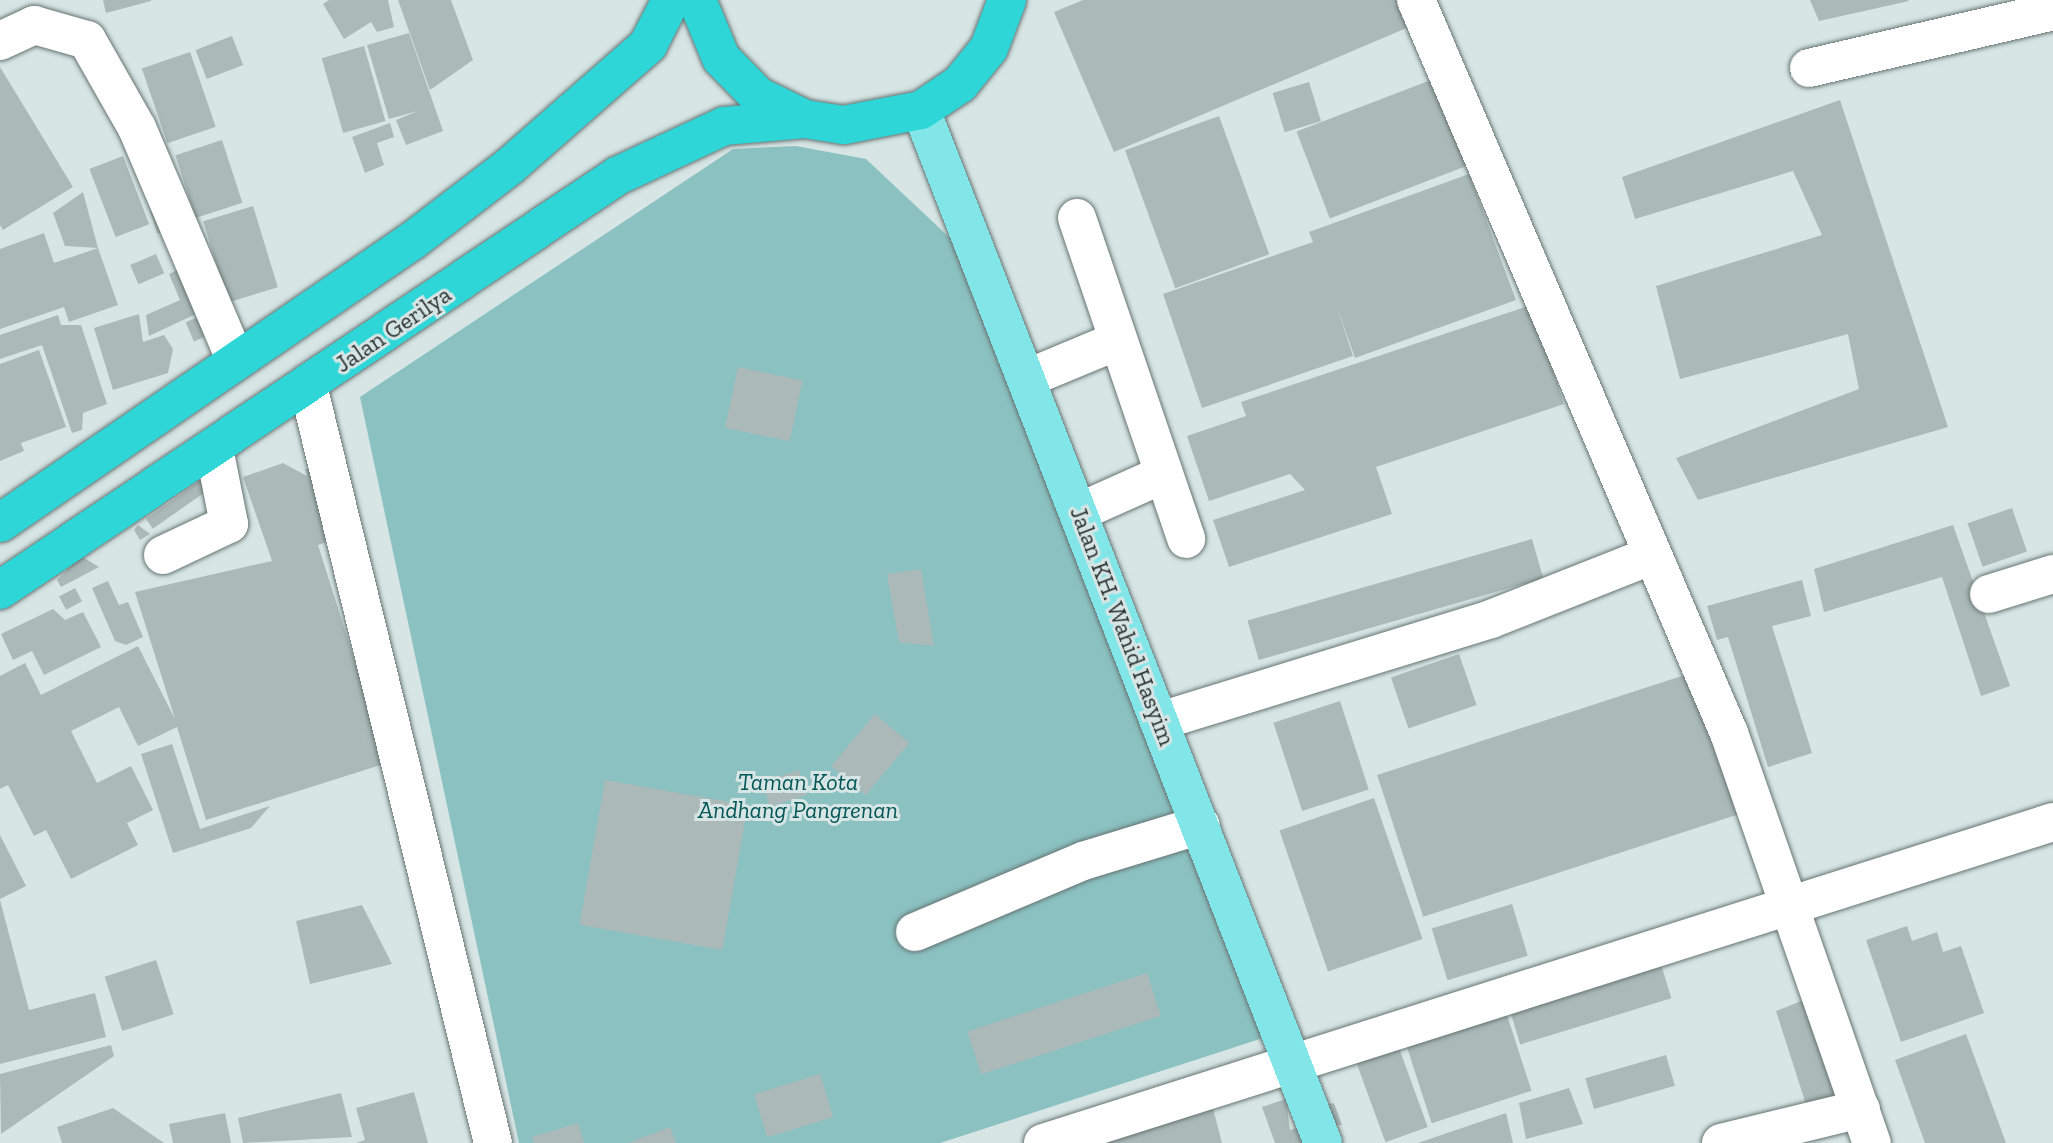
<!DOCTYPE html>
<style>
body{margin:0}
#map{position:relative;width:2053px;height:1143px;overflow:hidden;background:#d7e5e5;font-family:"Zilla Slab",serif}
div>[style]{position:absolute}
.green>*{inset:0;background:#8bc1c1}
.building>*{inset:0;background:#acb9b9;transform-origin:0 0}
.roads{filter:drop-shadow(0 0 2px #677474) drop-shadow(0 0 2px #677474)}
.minor>*{height:38px;margin:-19px;padding:0 19px;transform-origin:19px;border-radius:19px;background:#fff}
.major>*{height:38px;margin:-19px;padding:0 19px;transform-origin:19px;border-radius:19px;background:#82e6e8}
.highway>*{height:38px;margin:-19px;padding:0 19px;transform-origin:19px;border-radius:19px;background:#2ed6d8}
span{translate:-50% -50%;white-space:nowrap;text-align:center;line-height:1.15;-webkit-text-stroke:6px #d7e5e5;paint-order:stroke}
.street-label{font-size:24px;color:#2a3030}
.park-label{font-size:24px;color:#045757;font-style:italic}
</style>
<div id="map">
<div class="green">
<i style="clip-path:polygon(796px 146px,866px 159px,950px 238px,1266px 1037px,940px 1143px,519px 1143px,360px 397px,733px 149px)"></i>
</div>
<div class="building">
<i style="clip-path:polygon(103px 0,151px 0,151px 1px,106px 13px)"></i>
<i style="clip-path:polygon(329px 0,388px 0,394px 27px,377px 32px,371px 22px,344px 39px,323px 4px)"></i>
<i style="clip-path:polygon(398px 0,451px 0,473px 60px,430px 90px)"></i>
<i style="clip-path:polygon(1083px 0,1397px 0,1409px 27px,1114px 152px,1054px 12px)"></i>
<i style="clip-path:polygon(1810px 0,1908px 0,1909px 1px,1819px 21px)"></i>
<i style="clip-path:polygon(409px 33px,443px 131px,406px 145px,396px 120px,418px 111px,389px 119px,367px 45px)"></i>
<i style="left:232px;top:36px;width:31px;height:39px;rotate:69deg"></i>
<i style="left:364px;top:46px;width:78px;height:44px;rotate:74deg"></i>
<i style="left:190px;top:52px;width:79px;height:51px;rotate:71deg"></i>
<i style="clip-path:polygon(0 67px,73px 187px,3px 230px,0 225px)"></i>
<i style="left:1444px;top:75px;width:93px;height:158px;rotate:69deg"></i>
<i style="left:1309px;top:82px;width:41px;height:38px;rotate:73deg"></i>
<i style="clip-path:polygon(1840px 100px,1948px 427px,1698px 500px,1676px 458px,1859px 389px,1848px 334px,1680px 379px,1656px 286px,1822px 235px,1793px 171px,1635px 219px,1622px 177px)"></i>
<i style="left:1219px;top:116px;width:147px;height:100px;rotate:70deg"></i>
<i style="clip-path:polygon(390px 123px,394px 137px,377px 143px,384px 165px,365px 173px,352px 137px)"></i>
<i style="left:222px;top:140px;width:66px;height:49px;rotate:72deg"></i>
<i style="left:123px;top:156px;width:73px;height:36px;rotate:69deg"></i>
<i style="clip-path:polygon(1469px 174px,1516px 300px,1355px 358px,1337px 307px,1353px 356px,1202px 408px,1163px 294px,1313px 242px,1309px 232px)"></i>
<i style="clip-path:polygon(83px 192px,98px 248px,65px 246px,53px 213px)"></i>
<i style="left:161px;top:206px;width:25px;height:12px;rotate:72deg"></i>
<i style="left:253px;top:206px;width:85px;height:52px;rotate:73deg"></i>
<i style="clip-path:polygon(44px 233px,54px 263px,98px 248px,118px 305px,69px 322px,64px 307px,0 329px,0 249px)"></i>
<i style="left:156px;top:254px;width:21px;height:28px;rotate:67deg"></i>
<i style="clip-path:polygon(183px 267px,198px 313px,149px 336px,146px 315px,180px 300px,169px 274px)"></i>
<i style="clip-path:polygon(1531px 305px,1564px 404px,1376px 467px,1392px 514px,1229px 567px,1213px 520px,1305px 490px,1290px 474px,1209px 501px,1187px 436px,1246px 416px,1241px 402px)"></i>
<i style="clip-path:polygon(139px 314px,143px 342px,164px 335px,173px 349px,168px 373px,113px 390px,94px 328px)"></i>
<i style="left:205px;top:314px;width:21px;height:21px;rotate:67deg"></i>
<i style="clip-path:polygon(58px 315px,61px 325px,81px 325px,107px 404px,83px 413px,82px 430px,72px 433px,42px 345px,0 359px,0 335px)"></i>
<i style="clip-path:polygon(39px 350px,66px 427px,21px 443px,24px 451px,0 461px,0 364px)"></i>
<i style="left:738px;top:367px;width:66px;height:62px;rotate:12deg"></i>
<i style="clip-path:polygon(283px 463px,307px 476px,305px 469px,323px 473px,335px 539px,318px 545px,387px 763px,206px 820px,177px 727px,138px 746px,119px 707px,71px 731px,97px 783px,131px 766px,153px 810px,127px 823px,138px 845px,71px 879px,46px 830px,34px 836px,8px 785px,0 789px,0 676px,25px 663px,41px 695px,138px 646px,175px 719px,135px 592px,272px 561px,243px 477px)"></i>
<i style="left:200px;top:481px;width:12px;height:66px;rotate:55deg"></i>
<i style="left:2012px;top:508px;width:46px;height:47px;rotate:71deg"></i>
<i style="clip-path:polygon(138px 525px,150px 534px,140px 540px,134px 530px)"></i>
<i style="clip-path:polygon(1953px 525px,2010px 686px,1981px 696px,1942px 577px,1824px 612px,1814px 569px)"></i>
<i style="left:1532px;top:539px;width:41px;height:296px;rotate:74deg"></i>
<i style="clip-path:polygon(81px 556px,99px 567px,61px 587px,57px 580px)"></i>
<i style="clip-path:polygon(921px 569px,934px 646px,899px 642px,887px 574px)"></i>
<i style="clip-path:polygon(1802px 580px,1811px 616px,1772px 626px,1812px 753px,1768px 767px,1728px 637px,1717px 640px,1707px 606px)"></i>
<i style="clip-path:polygon(108px 581px,119px 605px,128px 602px,143px 637px,126px 645px,115px 641px,92px 588px)"></i>
<i style="left:75px;top:588px;width:15px;height:18px;rotate:62deg"></i>
<i style="clip-path:polygon(53px 609px,65px 620px,83px 612px,101px 647px,44px 675px,32px 651px,13px 660px,1px 634px)"></i>
<i style="left:1459px;top:654px;width:54px;height:72px;rotate:71deg"></i>
<i style="left:1691px;top:673px;width:149px;height:330px;rotate:72deg"></i>
<i style="left:1340px;top:701px;width:93px;height:70px;rotate:72deg"></i>
<i style="left:875px;top:714px;width:45px;height:68px;rotate:40deg"></i>
<i style="clip-path:polygon(172px 744px,200px 829px,270px 806px,251px 828px,173px 853px,141px 754px)"></i>
<i style="left:799px;top:770px;width:26px;height:39px;rotate:72deg"></i>
<i style="left:605px;top:780px;width:145px;height:147px;rotate:10deg"></i>
<i style="left:1374px;top:798px;width:149px;height:100px;rotate:71deg"></i>
<i style="clip-path:polygon(0 835px,26px 886px,0 899px)"></i>
<i style="clip-path:polygon(0 900px,29px 1010px,95px 993px,106px 1037px,0 1064px)"></i>
<i style="left:1512px;top:904px;width:54px;height:84px;rotate:73deg"></i>
<i style="clip-path:polygon(362px 905px,392px 964px,310px 984px,296px 921px)"></i>
<i style="clip-path:polygon(1907px 926px,1912px 941px,1937px 932px,1943px 952px,1961px 946px,1984px 1013px,1901px 1042px,1866px 940px)"></i>
<i style="left:156px;top:960px;width:57px;height:54px;rotate:72deg"></i>
<i style="left:1660px;top:961px;width:39px;height:158px;rotate:73deg"></i>
<i style="left:1147px;top:973px;width:45px;height:189px;rotate:72deg"></i>
<i style="clip-path:polygon(1809px 998px,1847px 1101px,1810px 1117px,1776px 1011px)"></i>
<i style="left:1505px;top:1009px;width:86px;height:105px;rotate:72deg"></i>
<i style="clip-path:polygon(1966px 1034px,2006px 1143px,1925px 1143px,1895px 1060px)"></i>
<i style="clip-path:polygon(111px 1045px,114px 1056px,1px 1134px,0 1074px)"></i>
<i style="left:1399px;top:1048px;width:84px;height:45px;rotate:70deg"></i>
<i style="left:1666px;top:1055px;width:32px;height:84px;rotate:74deg"></i>
<i style="left:820px;top:1074px;width:45px;height:69px;rotate:73deg"></i>
<i style="clip-path:polygon(1569px 1088px,1583px 1124px,1526px 1139px,1519px 1103px)"></i>
<i style="clip-path:polygon(414px 1092px,428px 1143px,356px 1143px,365px 1140px,356px 1108px)"></i>
<i style="clip-path:polygon(341px 1093px,352px 1137px,243px 1143px,238px 1118px)"></i>
<i style="clip-path:polygon(1210px 1097px,1222px 1143px,1071px 1143px)"></i>
<i style="clip-path:polygon(1286px 1099px,1290px 1130px,1311px 1124px,1317px 1143px,1275px 1143px,1262px 1107px)"></i>
<i style="clip-path:polygon(1334px 1103px,1342px 1125px,1330px 1125px,1323px 1105px)"></i>
<i style="clip-path:polygon(113px 1108px,164px 1143px,62px 1143px,57px 1127px)"></i>
<i style="clip-path:polygon(225px 1113px,231px 1143px,173px 1143px,169px 1124px)"></i>
<i style="clip-path:polygon(1506px 1113px,1513px 1143px,1418px 1143px)"></i>
<i style="clip-path:polygon(578px 1123px,584px 1143px,534px 1143px,532px 1137px)"></i>
<i style="clip-path:polygon(670px 1127px,676px 1143px,628px 1143px)"></i>
</div>
<div class="roads">
<div class="minor">
<i style="left:1416px;top:0;width:797px;rotate:66.88deg"></i>
<i style="left:1729px;top:733px;width:434px;rotate:70.8deg"></i>
<i style="left:0;top:41px;width:38px;rotate:-25deg"></i>
<i style="left:34px;top:25px;width:55px;rotate:15.8deg"></i>
<i style="left:87px;top:40px;width:101px;rotate:60.4deg"></i>
<i style="left:137px;top:128px;width:251px;rotate:67deg"></i>
<i style="left:1809px;top:68px;width:251px;rotate:-13.1deg"></i>
<i style="left:1077px;top:218px;width:339px;rotate:71.2deg"></i>
<i style="left:1028px;top:378px;width:96px;rotate:-22.6deg"></i>
<i style="left:308px;top:386px;width:779px;rotate:76.27deg"></i>
<i style="left:1079px;top:512px;width:93px;rotate:-24.1deg"></i>
<i style="left:163px;top:555px;width:73px;rotate:-25.2deg"></i>
<i style="left:229px;top:524px;width:77px;rotate:-101.2deg"></i>
<i style="left:1989px;top:594px;width:67px;rotate:-17.4deg"></i>
<i style="left:1160px;top:721px;width:346px;rotate:-17.1deg"></i>
<i style="left:1491px;top:619px;width:171px;rotate:-21.6deg"></i>
<i style="left:915px;top:932px;width:182px;rotate:-22.9deg"></i>
<i style="left:1083px;top:861px;width:123px;rotate:-17deg"></i>
<i style="left:1043px;top:1143px;width:1060px;rotate:-17.63deg"></i>
<i style="left:1721px;top:1143px;width:144px;rotate:-13.7deg"></i>
</div>
<div class="major">
<i style="left:921px;top:110px;width:1108px;rotate:68.74deg"></i>
</div>
<div class="highway">
<i style="left:697px;top:0;width:63px;rotate:67.5deg"></i>
<i style="left:721px;top:58px;width:53px;rotate:45.8deg"></i>
<i style="left:758px;top:96px;width:52px;rotate:26.1deg"></i>
<i style="left:805px;top:119px;width:39px;rotate:9deg"></i>
<i style="left:844px;top:125px;width:78px;rotate:-11deg"></i>
<i style="left:921px;top:110px;width:47px;rotate:-33.7deg"></i>
<i style="left:960px;top:84px;width:46px;rotate:-51.1deg"></i>
<i style="left:989px;top:48px;width:51px;rotate:-69.4deg"></i>
<i style="left:0;top:523px;width:499px;rotate:-34.4deg"></i>
<i style="left:412px;top:241px;width:123px;rotate:-37.4deg"></i>
<i style="left:510px;top:166px;width:184px;rotate:-41.2deg"></i>
<i style="left:648px;top:45px;width:51px;rotate:-62.9deg"></i>
<i style="left:0;top:590px;width:743px;rotate:-33.86deg"></i>
<i style="left:617px;top:176px;width:118px;rotate:-25deg"></i>
<i style="left:724px;top:126px;width:81px;rotate:-4.9deg"></i>
</div>
</div>
<div class="street-label">
<span style="left:393px;top:329px;rotate:-34deg">Jalan Gerilya</span>
<span style="left:1123px;top:626px;rotate:69deg">Jalan KH. Wahid Hasyim</span>
</div>
<div class="park-label">
<span style="left:798px;top:796px">Taman Kota<br>Andhang Pangrenan</span>
</div>
</div>
